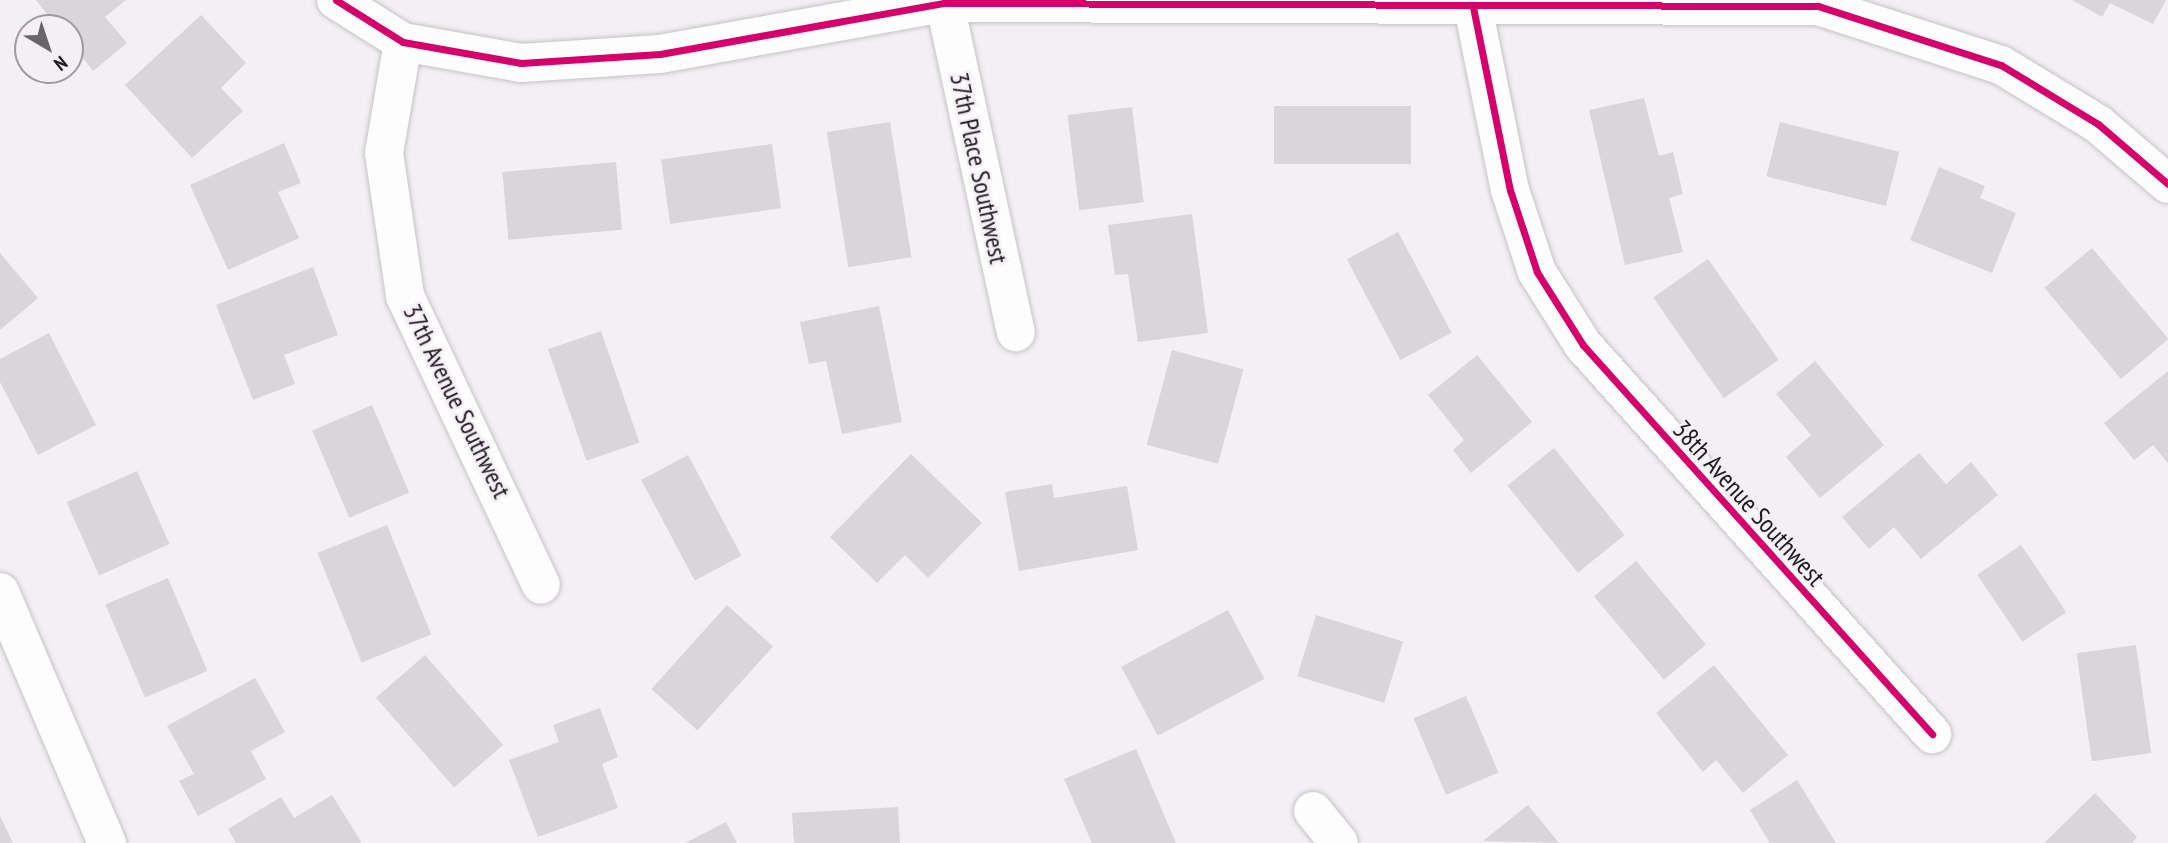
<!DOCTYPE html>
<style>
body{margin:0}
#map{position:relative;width:2168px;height:843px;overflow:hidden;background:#f3f0f3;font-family:"PT Sans Narrow",sans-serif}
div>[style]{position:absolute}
.building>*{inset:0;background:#d8d6d8;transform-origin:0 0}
.roads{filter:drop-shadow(0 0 2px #c5c3c5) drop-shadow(0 0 2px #c5c3c5)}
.minor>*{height:38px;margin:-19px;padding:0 19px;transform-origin:19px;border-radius:19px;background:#fdfdfd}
.cycleway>*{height:7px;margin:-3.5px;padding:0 3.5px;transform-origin:3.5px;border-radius:3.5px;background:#d6006c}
span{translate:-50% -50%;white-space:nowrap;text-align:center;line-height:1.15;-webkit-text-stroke:5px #f4eff4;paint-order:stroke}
.street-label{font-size:26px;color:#1d1b1d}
.north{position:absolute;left:14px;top:14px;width:70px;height:70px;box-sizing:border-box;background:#f4eff4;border:2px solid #9e9a9e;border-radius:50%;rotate:141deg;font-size:19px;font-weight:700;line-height:28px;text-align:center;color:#1d1b1d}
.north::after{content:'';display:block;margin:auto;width:24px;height:32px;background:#686668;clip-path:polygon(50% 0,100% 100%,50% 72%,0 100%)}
</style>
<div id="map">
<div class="building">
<i style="clip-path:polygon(36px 0,126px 0,105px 17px,127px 43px,93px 71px,76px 49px,70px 54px,70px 28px,51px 28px,55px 24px)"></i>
<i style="clip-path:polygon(2072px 0,2166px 0,2153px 24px,2110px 3px,2102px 17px)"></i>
<i style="clip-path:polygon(201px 15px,246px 63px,221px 88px,243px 111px,192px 158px,125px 85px)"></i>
<i style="clip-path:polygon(1644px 98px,1659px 156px,1673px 152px,1683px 194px,1669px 198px,1683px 252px,1625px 265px,1589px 110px)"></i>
<i style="left:1411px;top:106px;width:58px;height:137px;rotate:90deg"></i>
<i style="left:1132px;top:107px;width:96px;height:65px;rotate:83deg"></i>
<i style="left:890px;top:122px;width:137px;height:64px;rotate:81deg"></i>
<i style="left:1780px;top:122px;width:123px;height:56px;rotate:14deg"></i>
<i style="clip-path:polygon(284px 143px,301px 183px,278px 192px,299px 238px,228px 270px,190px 185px)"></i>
<i style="left:772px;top:144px;width:65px;height:112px;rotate:82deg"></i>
<i style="left:616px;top:162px;width:68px;height:114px;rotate:85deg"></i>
<i style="clip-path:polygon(1939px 167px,1985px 186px,1980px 198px,2016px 213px,1992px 273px,1910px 240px)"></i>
<i style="clip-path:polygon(1192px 214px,1208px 333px,1138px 342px,1128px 274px,1115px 275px,1108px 225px)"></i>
<i style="left:1398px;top:232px;width:114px;height:58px;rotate:62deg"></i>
<i style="left:2092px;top:248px;width:119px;height:62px;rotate:50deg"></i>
<i style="clip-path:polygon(0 253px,38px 298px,0 330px)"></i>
<i style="left:1708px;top:259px;width:123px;height:67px;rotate:55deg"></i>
<i style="clip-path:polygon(313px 267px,338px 335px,284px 355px,295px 384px,253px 400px,216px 305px)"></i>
<i style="clip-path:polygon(879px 306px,902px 422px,842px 434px,826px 361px,809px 364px,800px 322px)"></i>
<i style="left:601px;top:331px;width:118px;height:56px;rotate:71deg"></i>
<i style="clip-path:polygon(49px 333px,96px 425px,38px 455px,0 382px,0 359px)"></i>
<i style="left:1172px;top:350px;width:74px;height:98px;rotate:15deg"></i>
<i style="clip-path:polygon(1477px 355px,1532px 422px,1471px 473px,1453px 450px,1464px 440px,1428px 395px)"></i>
<i style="clip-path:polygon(1815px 361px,1884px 445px,1820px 498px,1786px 457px,1811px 435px,1776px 394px)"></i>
<i style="clip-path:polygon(2168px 371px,2168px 463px,2153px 445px,2134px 460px,2104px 423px)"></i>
<i style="left:372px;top:405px;width:95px;height:65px;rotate:67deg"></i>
<i style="left:1554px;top:448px;width:112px;height:60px;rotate:51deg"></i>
<i style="clip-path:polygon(1919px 453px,1946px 484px,1971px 462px,1998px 495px,1921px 559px,1894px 527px,1869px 549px,1842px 517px)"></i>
<i style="clip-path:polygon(911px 454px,982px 523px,928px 578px,905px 555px,877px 583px,830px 537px)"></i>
<i style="left:688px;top:455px;width:114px;height:53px;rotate:62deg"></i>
<i style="left:137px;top:471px;width:80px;height:77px;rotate:66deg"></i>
<i style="clip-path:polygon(1052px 484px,1054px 498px,1127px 486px,1138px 550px,1019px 571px,1005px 492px)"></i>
<i style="left:387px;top:525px;width:118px;height:75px;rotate:68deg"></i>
<i style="left:2021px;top:545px;width:81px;height:53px;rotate:56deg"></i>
<i style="left:1636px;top:561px;width:109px;height:55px;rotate:50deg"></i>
<i style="left:168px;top:578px;width:101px;height:68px;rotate:67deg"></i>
<i style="left:727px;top:605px;width:62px;height:113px;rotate:42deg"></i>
<i style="left:1228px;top:610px;width:78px;height:121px;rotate:62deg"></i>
<i style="left:1316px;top:615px;width:91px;height:64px;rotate:17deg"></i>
<i style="left:2136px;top:645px;width:109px;height:60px;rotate:82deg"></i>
<i style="left:425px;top:655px;width:119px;height:65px;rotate:49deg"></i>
<i style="clip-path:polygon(1714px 665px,1788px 755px,1743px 793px,1716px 760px,1703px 772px,1656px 713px)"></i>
<i style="clip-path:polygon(255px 678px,285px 732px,251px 751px,266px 779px,198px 816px,179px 781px,194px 774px,167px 726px)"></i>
<i style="left:1466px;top:696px;width:83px;height:57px;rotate:67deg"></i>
<i style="clip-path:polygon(600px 708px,618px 757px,602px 764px,618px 808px,538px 837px,509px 760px,559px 742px,553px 725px)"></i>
<i style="clip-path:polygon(1136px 749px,1176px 843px,1092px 843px,1064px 779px)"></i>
<i style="clip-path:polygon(1797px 780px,1836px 843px,1770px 843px,1750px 810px)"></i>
<i style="clip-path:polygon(2095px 793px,2137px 837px,2132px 843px,2044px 843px)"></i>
<i style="clip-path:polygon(332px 795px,362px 843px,236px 843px,228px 829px,281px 797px,294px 818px)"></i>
<i style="clip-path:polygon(1528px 805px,1559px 843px,1483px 841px)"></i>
<i style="clip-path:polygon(898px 807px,900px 843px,794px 843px,792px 813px)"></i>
<i style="clip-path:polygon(0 816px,13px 843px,0 843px)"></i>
<i style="clip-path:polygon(726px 822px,737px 843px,685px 843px)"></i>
</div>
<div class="roads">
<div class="minor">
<i style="left:336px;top:0;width:79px;rotate:32.1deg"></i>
<i style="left:403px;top:42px;width:120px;rotate:10.1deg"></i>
<i style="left:521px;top:63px;width:139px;rotate:-3.7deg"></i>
<i style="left:660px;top:54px;width:289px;rotate:-10.2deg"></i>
<i style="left:944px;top:3px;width:874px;rotate:0.2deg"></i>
<i style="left:1818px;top:6px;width:192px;rotate:17.9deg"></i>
<i style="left:2001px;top:65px;width:114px;rotate:31.3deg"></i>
<i style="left:2098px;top:124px;width:92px;rotate:40.6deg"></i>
<i style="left:944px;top:0;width:340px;rotate:77.8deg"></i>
<i style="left:1473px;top:7px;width:187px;rotate:78.6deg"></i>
<i style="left:1510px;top:190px;width:86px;rotate:71.8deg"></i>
<i style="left:1537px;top:272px;width:86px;rotate:57.8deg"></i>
<i style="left:1583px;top:345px;width:523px;rotate:48.1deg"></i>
<i style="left:403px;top:42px;width:113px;rotate:99.7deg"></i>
<i style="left:384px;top:153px;width:145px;rotate:81.6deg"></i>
<i style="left:405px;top:296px;width:319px;rotate:64.8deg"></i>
<i style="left:0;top:592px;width:273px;rotate:66.9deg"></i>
<i style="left:1313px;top:811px;width:41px;rotate:50.9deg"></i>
</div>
</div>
<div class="cycleway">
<i style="left:336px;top:0;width:79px;rotate:32.1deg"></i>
<i style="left:403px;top:42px;width:120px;rotate:10.1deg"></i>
<i style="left:521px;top:63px;width:139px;rotate:-3.7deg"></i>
<i style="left:660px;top:54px;width:289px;rotate:-10.2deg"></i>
<i style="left:944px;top:3px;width:874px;rotate:0.2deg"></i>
<i style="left:1818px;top:6px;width:192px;rotate:17.9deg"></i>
<i style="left:2001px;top:65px;width:114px;rotate:31.3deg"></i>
<i style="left:2098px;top:124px;width:92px;rotate:40.6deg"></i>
<i style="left:1473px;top:7px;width:187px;rotate:78.6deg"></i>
<i style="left:1510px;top:190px;width:86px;rotate:71.8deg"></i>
<i style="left:1537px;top:272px;width:86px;rotate:57.8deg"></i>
<i style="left:1583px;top:345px;width:523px;rotate:48.1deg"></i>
</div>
<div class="street-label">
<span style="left:979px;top:168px;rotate:78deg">37th Place Southwest</span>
<span style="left:457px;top:401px;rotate:64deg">37th Avenue Southwest</span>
<span style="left:1749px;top:503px;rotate:48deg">38th Avenue Southwest</span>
</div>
<div class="north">N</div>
</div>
